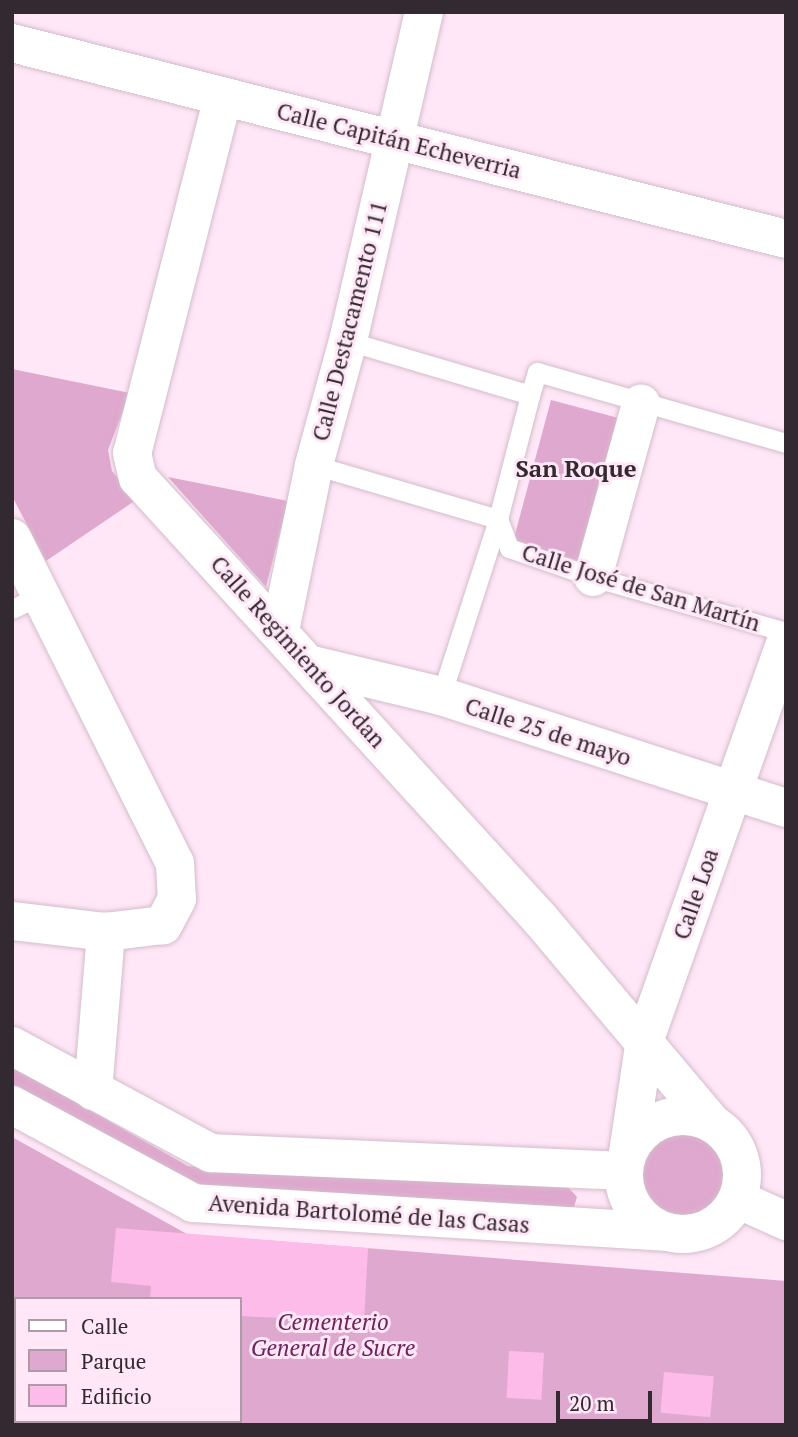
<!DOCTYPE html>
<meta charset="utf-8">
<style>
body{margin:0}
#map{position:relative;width:798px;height:1437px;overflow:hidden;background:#ffe7f7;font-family:"PT Serif",serif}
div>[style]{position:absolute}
.green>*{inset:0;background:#dfa8ce;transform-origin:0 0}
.round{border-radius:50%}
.building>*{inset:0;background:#fcbbe9;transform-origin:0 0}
.roads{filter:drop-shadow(0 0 2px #d3bccb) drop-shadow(0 0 2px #d3bccb)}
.service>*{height:19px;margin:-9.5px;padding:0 9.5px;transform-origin:9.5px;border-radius:9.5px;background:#fff}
.minor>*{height:38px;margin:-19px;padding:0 19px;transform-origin:19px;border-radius:19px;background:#fff}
.primary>*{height:38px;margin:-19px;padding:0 19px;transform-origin:19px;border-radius:19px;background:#fff}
.primary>.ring{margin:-19px;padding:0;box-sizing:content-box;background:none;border:38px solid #fff;border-radius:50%}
span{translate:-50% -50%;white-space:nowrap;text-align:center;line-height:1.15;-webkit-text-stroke:6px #ffe7f7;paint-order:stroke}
.street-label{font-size:23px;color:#322a30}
.park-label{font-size:23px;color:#6d235c;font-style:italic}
.neighbourhood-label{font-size:24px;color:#322a30;font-weight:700}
.frame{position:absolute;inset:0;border:14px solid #322a30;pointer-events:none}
.legend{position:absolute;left:14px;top:1297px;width:228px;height:126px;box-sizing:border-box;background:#ffe7f7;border:2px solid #ad9ba7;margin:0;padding:9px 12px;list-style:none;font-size:21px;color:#322a30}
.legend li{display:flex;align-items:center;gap:14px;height:35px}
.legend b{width:35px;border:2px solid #ad9ba7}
.scale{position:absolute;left:556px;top:1391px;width:96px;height:32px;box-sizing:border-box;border:4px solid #322a30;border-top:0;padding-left:9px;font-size:21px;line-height:24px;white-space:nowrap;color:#322a30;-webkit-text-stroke:5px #ffe7f7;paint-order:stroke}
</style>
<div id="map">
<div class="green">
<i style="clip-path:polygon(12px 369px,130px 393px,108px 450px,112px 471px,136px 500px,46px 561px,12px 496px)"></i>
<i style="left:551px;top:400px;width:69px;height:148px;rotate:15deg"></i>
<i style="clip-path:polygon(168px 477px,288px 501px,266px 587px)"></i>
<i style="clip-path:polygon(12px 1066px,188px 1166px,208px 1169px,568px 1187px,577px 1197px,574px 1207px,567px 1212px,211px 1192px,12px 1090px)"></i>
<i class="round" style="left:638px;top:1129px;width:94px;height:94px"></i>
<i style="clip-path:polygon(evenodd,12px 1137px,187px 1234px,786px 1281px,786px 1425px,12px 1425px,12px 1137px,16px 1299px,240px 1299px,240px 1421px,16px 1421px,16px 1299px)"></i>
</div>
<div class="building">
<i style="clip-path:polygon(116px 1228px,368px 1248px,364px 1322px,240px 1316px,240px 1299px,150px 1299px,151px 1286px,111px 1282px)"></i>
<i style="left:509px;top:1351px;width:35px;height:47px;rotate:3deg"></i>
<i style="left:664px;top:1372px;width:50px;height:41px;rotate:5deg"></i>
</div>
<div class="roads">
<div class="service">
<i style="left:348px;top:341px;width:190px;rotate:16.5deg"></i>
<i style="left:530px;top:395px;width:24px;rotate:-73deg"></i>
<i style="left:537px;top:372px;width:259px;rotate:15.9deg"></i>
<i style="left:314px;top:465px;width:192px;rotate:16.4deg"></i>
<i style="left:498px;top:519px;width:31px;rotate:69deg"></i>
<i style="left:509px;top:548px;width:89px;rotate:19deg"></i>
<i style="left:593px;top:577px;width:201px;rotate:15.9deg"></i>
<i style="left:12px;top:609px;width:32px;rotate:-26deg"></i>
<i style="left:441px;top:696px;width:186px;rotate:-72.1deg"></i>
<i style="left:498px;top:519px;width:128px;rotate:-75.5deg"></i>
</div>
<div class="minor">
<i style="left:12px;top:43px;width:798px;rotate:14.21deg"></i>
<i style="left:223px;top:97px;width:367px;rotate:104.3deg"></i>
<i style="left:132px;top:453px;width:26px;rotate:77deg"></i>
<i style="left:138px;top:478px;width:598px;rotate:47.64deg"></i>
<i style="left:541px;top:920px;width:267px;rotate:49.9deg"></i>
<i style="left:12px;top:538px;width:364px;rotate:63.4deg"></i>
<i style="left:175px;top:863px;width:36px;rotate:87deg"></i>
<i style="left:177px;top:899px;width:30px;rotate:118deg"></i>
<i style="left:163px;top:925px;width:57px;rotate:173deg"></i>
<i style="left:106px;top:932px;width:95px;rotate:-173.3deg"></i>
<i style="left:593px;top:577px;width:180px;rotate:-74.5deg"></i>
<i style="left:280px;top:631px;width:169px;rotate:-78.4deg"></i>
<i style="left:314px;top:465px;width:129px;rotate:-74.7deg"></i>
<i style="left:348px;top:341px;width:338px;rotate:-77deg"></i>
<i style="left:308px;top:664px;width:137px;rotate:13.5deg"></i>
<i style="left:441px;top:696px;width:363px;rotate:18deg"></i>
<i style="left:93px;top:1091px;width:160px;rotate:-85.3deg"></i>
<i style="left:628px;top:1153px;width:115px;rotate:-81.5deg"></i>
<i style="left:645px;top:1039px;width:422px;rotate:-70.5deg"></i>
</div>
<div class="primary">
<i style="left:12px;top:1046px;width:226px;rotate:28.3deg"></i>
<i style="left:211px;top:1153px;width:413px;rotate:2.5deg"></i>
<i style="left:12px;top:1105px;width:206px;rotate:28.4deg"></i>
<i style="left:193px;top:1203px;width:474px;rotate:3.5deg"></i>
<i class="ring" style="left:624px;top:1116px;width:80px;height:80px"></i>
<i style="left:737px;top:1199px;width:54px;rotate:24.2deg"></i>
</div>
</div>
<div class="street-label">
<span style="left:399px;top:141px;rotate:14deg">Calle Capitán Echeverria</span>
<span style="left:350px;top:321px;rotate:-76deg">Calle Destacamento 111</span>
<span style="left:641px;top:588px;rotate:17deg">Calle José de San Martín</span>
<span style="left:298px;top:652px;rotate:48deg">Calle Regimiento Jordan</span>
<span style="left:548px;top:732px;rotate:18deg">Calle 25 de mayo</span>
<span style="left:696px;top:894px;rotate:-71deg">Calle Loa</span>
<span style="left:369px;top:1214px;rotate:4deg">Avenida Bartolomé de las Casas</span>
</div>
<div class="park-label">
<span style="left:333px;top:1335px">Cementerio<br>General de Sucre</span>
</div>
<div class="neighbourhood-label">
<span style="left:576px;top:469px">San Roque</span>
</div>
<div class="frame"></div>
<ul class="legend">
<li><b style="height:9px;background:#fff"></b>Calle</li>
<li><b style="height:19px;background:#dfa8ce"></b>Parque</li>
<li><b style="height:19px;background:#fcbbe9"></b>Edificio</li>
</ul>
<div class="scale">20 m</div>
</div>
